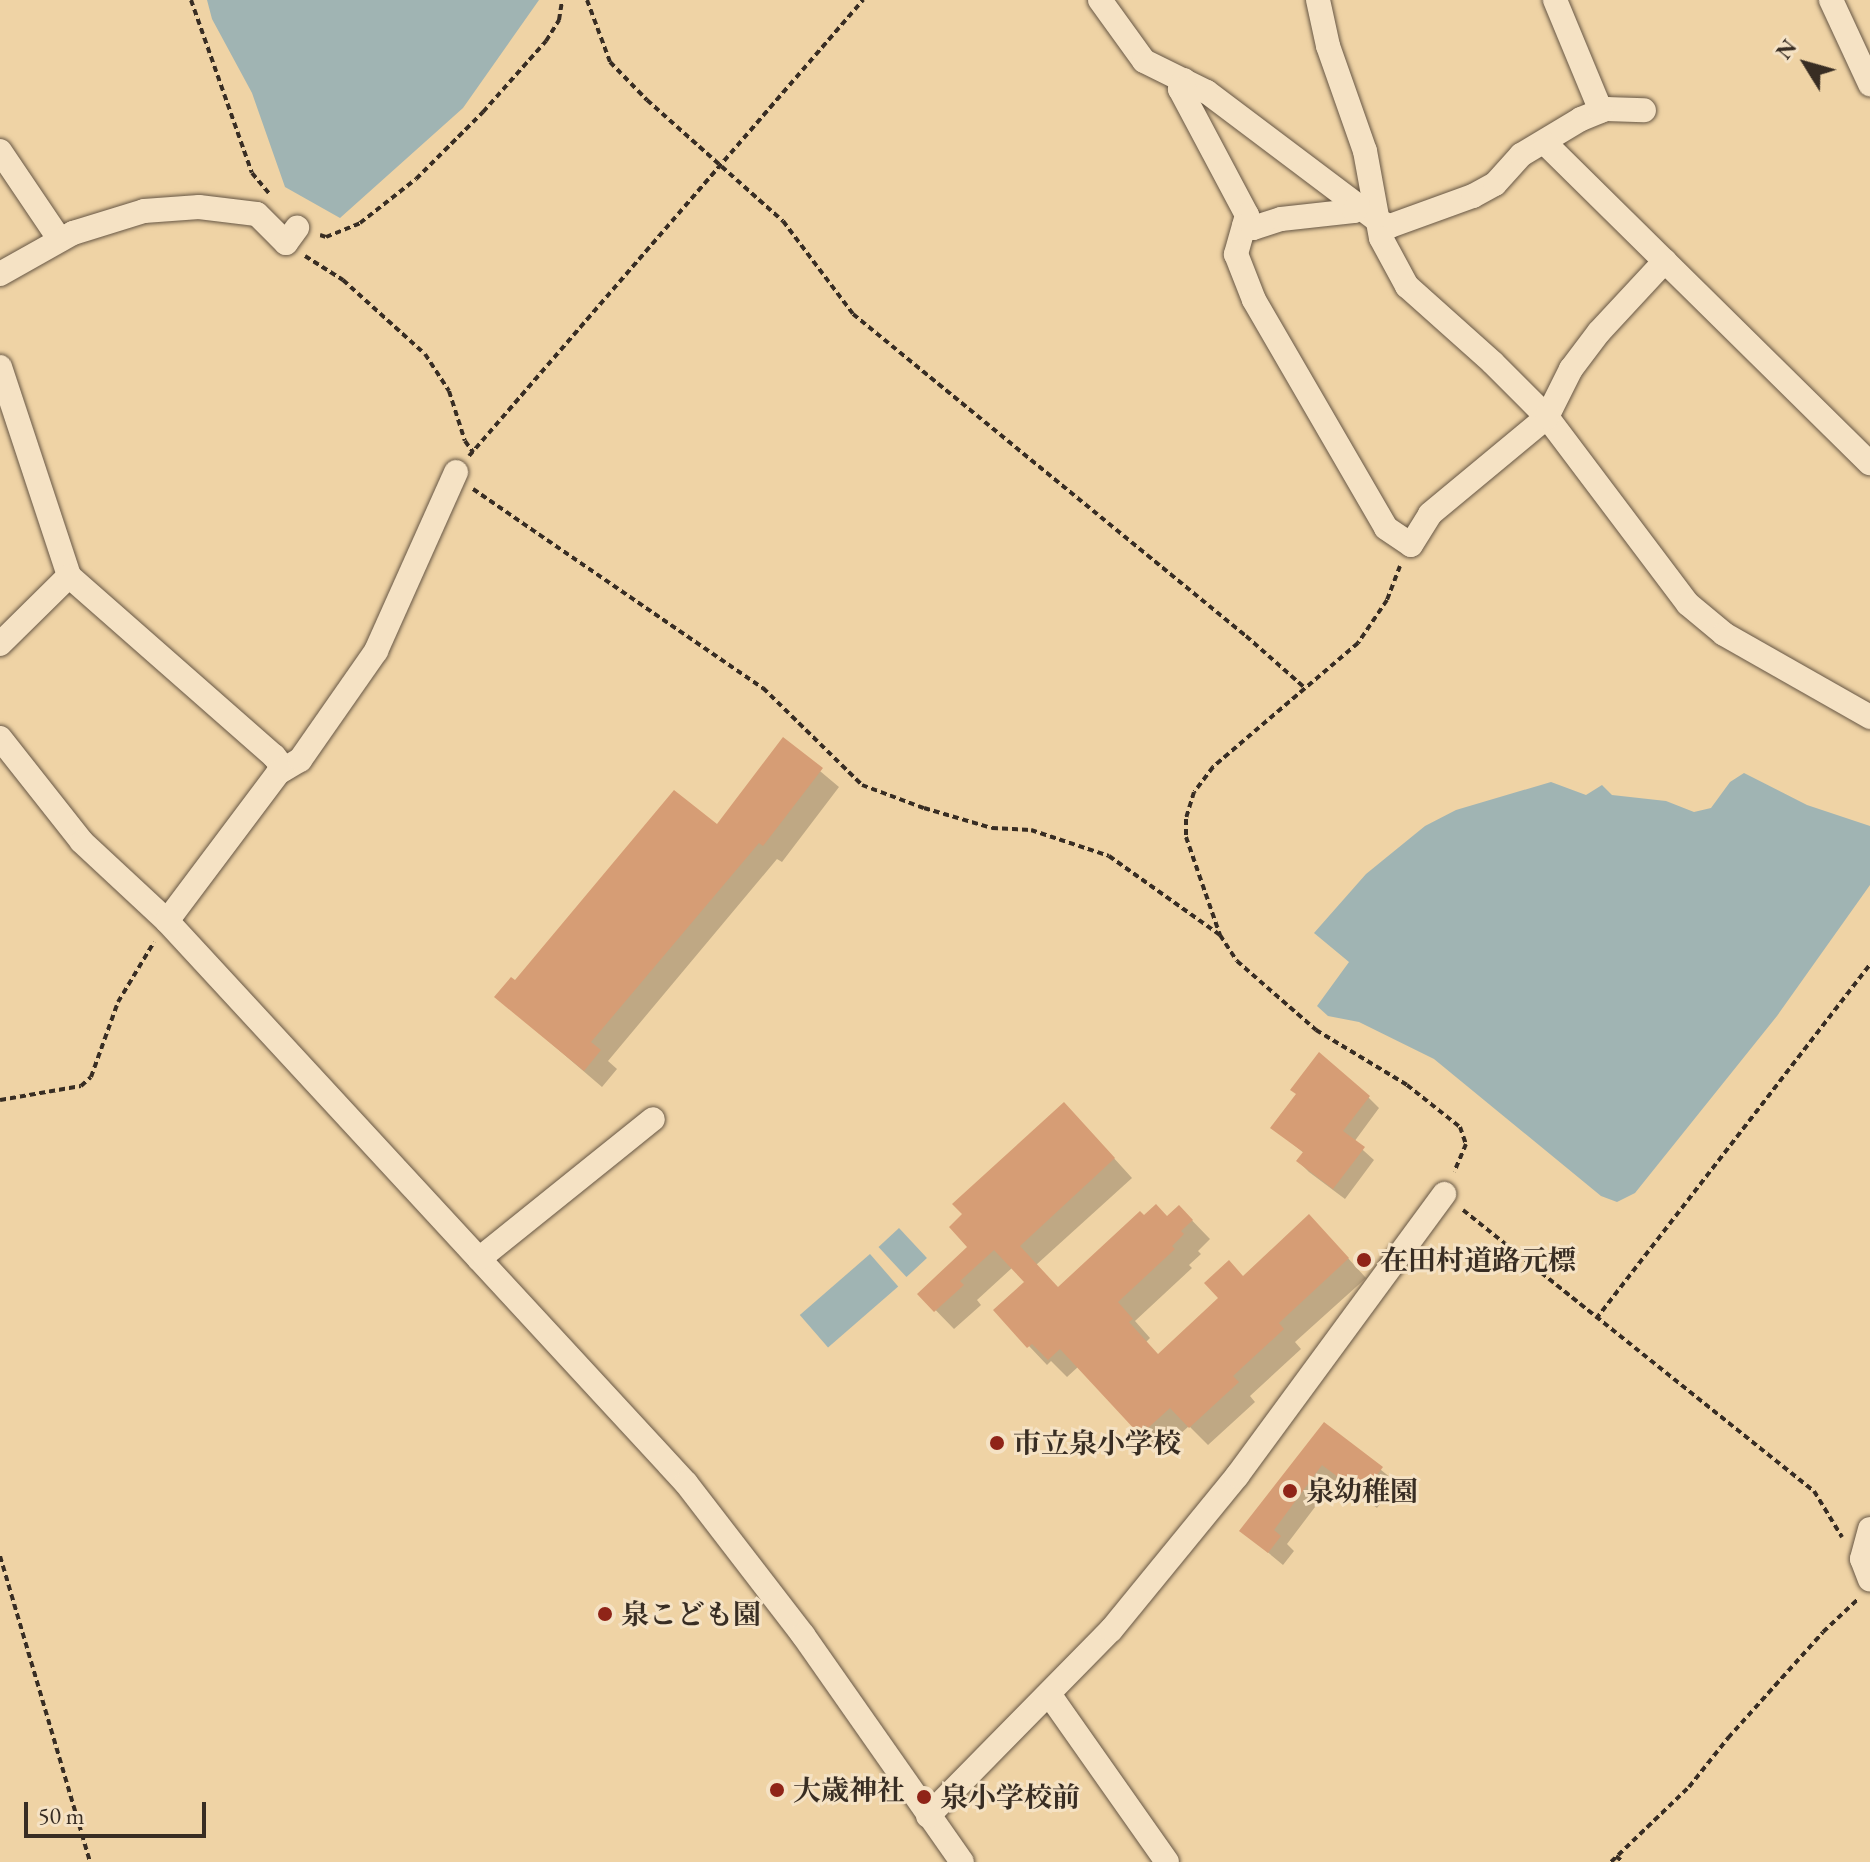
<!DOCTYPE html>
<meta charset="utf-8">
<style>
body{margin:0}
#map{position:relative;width:1870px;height:1862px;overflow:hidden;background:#efd3a5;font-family:"EB Garamond","Noto Serif JP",serif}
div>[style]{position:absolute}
.water>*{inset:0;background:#a0b4b3;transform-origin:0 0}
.shadow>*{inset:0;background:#0003}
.building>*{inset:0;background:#d69d75}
.path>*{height:4px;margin-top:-2px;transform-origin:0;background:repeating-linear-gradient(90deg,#382d23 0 6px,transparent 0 10px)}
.roads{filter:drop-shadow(0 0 2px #665644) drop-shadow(0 0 2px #665644)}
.minor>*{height:24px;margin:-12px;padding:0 12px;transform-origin:12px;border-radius:12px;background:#f5e2c4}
.dots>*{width:22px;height:22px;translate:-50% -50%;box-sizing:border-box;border:4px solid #f5e2c4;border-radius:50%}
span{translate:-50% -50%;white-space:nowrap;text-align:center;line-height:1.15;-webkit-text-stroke:6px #f5e2c4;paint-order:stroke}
.poi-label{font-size:28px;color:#382d23;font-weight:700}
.left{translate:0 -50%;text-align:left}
.north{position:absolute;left:1766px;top:24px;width:80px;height:80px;-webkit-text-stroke:6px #f5e2c4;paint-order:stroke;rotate:307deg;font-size:22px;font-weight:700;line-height:32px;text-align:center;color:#382d23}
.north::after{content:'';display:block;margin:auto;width:28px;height:36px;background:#382d23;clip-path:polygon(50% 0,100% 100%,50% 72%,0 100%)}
.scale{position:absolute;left:24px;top:1802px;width:182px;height:36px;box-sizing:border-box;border:4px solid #382d23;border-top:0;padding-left:10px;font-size:24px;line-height:28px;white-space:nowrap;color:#382d23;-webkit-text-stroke:6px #f5e2c4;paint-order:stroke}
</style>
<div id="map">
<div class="water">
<i style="clip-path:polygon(207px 0,539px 0,463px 108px,340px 218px,285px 187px,252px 93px,212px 19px)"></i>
<i style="clip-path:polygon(1744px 773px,1807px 805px,1870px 826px,1870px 885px,1777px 1016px,1635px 1193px,1617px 1202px,1601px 1196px,1434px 1059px,1359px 1022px,1328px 1016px,1317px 1006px,1349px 962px,1314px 933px,1366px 874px,1425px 826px,1456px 810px,1551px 782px,1586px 795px,1602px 785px,1612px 795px,1666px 801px,1694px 812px,1711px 808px,1730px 782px)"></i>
<i style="left:899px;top:1228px;width:41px;height:28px;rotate:47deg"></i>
<i style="left:870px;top:1254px;width:43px;height:93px;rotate:49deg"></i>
</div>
<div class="shadow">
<i style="clip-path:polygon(783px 740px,839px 787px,782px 862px,777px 859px,608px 1061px,617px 1069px,602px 1087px,497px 997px,717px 827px)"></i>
<i style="clip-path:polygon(1368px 1097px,1379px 1108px,1354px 1142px,1374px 1160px,1345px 1199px,1309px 1172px,1298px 1161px,1304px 1153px,1273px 1128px)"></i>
<i style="clip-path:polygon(1082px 1123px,1132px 1178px,1036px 1265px,1058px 1289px,1144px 1218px,1168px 1218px,1179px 1207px,1210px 1239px,1198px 1251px,1201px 1254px,1189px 1265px,1192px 1268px,1135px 1321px,1150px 1338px,1146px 1342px,1159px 1356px,1243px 1278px,1327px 1235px,1366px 1278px,1295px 1342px,1301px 1349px,1250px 1396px,1255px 1402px,1208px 1445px,1189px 1426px,1168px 1445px,1164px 1442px,1156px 1449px,1079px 1366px,1067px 1377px,1051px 1361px,1047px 1365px,1029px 1346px,1027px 1282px,1013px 1267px,977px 1300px,981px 1305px,954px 1329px,920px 1294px,970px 1247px)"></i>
<i style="clip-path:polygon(1325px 1425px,1396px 1482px,1377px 1508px,1337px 1478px,1287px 1544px,1294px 1551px,1283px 1565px,1241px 1530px)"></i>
</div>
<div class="building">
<i style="clip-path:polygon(783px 737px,823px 768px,763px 846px,759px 843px,591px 1042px,601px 1050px,584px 1071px,494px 997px,511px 977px,515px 980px,674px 790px,717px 824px)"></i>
<i style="clip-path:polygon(1319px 1052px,1370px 1096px,1343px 1131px,1365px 1147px,1333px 1189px,1296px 1161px,1303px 1152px,1270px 1128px,1296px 1094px,1290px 1090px)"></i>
<i style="clip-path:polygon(1064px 1102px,1115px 1158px,1020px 1246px,1058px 1287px,1140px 1211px,1144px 1215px,1156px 1204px,1167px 1216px,1179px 1205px,1193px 1220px,1181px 1231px,1184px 1234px,1172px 1246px,1175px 1249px,1118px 1302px,1133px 1319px,1129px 1322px,1158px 1354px,1218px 1298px,1204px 1283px,1229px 1260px,1243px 1276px,1309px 1214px,1349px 1258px,1279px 1323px,1284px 1329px,1233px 1376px,1239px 1382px,1189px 1428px,1170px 1408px,1148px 1428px,1145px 1425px,1137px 1432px,1060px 1349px,1048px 1360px,1032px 1344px,1027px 1348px,993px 1310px,1024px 1282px,994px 1250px,960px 1281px,964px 1285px,934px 1312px,917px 1294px,967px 1247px,949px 1227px,962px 1214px,952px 1204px)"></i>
<i style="clip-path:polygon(1324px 1422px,1383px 1467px,1362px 1495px,1322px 1465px,1274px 1530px,1281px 1536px,1268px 1553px,1239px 1531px)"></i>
</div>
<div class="path">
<i style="left:191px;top:0;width:183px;rotate:70.6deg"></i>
<i style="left:252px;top:173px;width:26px;rotate:50deg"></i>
<i style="left:587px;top:0;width:66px;rotate:69.6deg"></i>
<i style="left:610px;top:62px;width:53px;rotate:45.8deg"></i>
<i style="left:647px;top:100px;width:182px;rotate:41.7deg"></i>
<i style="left:783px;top:221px;width:116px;rotate:53deg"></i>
<i style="left:853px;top:314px;width:508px;rotate:39.33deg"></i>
<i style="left:1246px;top:636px;width:79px;rotate:41.4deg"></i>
<i style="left:320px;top:235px;width:6px;rotate:18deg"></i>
<i style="left:326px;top:237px;width:37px;rotate:-22deg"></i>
<i style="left:360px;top:223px;width:71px;rotate:-38.2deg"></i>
<i style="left:416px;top:179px;width:95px;rotate:-45deg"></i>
<i style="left:483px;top:112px;width:95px;rotate:-48.4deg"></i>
<i style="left:546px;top:41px;width:25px;rotate:-58deg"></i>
<i style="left:559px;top:20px;width:20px;rotate:-81deg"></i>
<i style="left:305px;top:256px;width:45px;rotate:32.3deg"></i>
<i style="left:343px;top:280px;width:110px;rotate:42.1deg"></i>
<i style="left:425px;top:354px;width:44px;rotate:57deg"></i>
<i style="left:449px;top:391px;width:52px;rotate:72.3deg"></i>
<i style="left:465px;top:441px;width:14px;rotate:54deg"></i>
<i style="left:469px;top:456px;width:603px;rotate:-49.17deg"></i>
<i style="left:473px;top:489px;width:352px;rotate:34.5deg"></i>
<i style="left:763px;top:688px;width:139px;rotate:44.4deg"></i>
<i style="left:862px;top:785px;width:66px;rotate:20.4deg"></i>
<i style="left:924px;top:808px;width:71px;rotate:16.4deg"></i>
<i style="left:992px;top:828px;width:39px;rotate:3deg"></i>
<i style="left:1031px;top:830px;width:82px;rotate:18.4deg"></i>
<i style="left:1109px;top:856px;width:136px;rotate:35.4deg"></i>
<i style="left:1400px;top:566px;width:36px;rotate:111deg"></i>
<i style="left:1387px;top:600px;width:52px;rotate:124deg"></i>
<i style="left:1358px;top:643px;width:191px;rotate:139.5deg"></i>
<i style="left:1213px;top:767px;width:31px;rotate:127deg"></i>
<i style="left:1194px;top:792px;width:28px;rotate:107deg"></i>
<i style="left:1186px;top:819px;width:18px;rotate:90deg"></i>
<i style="left:1186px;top:837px;width:104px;rotate:70.9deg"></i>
<i style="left:1220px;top:935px;width:31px;rotate:57deg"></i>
<i style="left:1237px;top:961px;width:105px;rotate:41.1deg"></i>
<i style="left:1316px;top:1030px;width:106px;rotate:31.1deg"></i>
<i style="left:1407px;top:1085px;width:68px;rotate:38.4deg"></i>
<i style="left:1460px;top:1127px;width:18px;rotate:71deg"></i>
<i style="left:1466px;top:1144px;width:30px;rotate:113deg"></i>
<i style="left:0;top:1100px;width:82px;rotate:-9.8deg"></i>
<i style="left:81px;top:1086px;width:13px;rotate:-42deg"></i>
<i style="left:91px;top:1077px;width:80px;rotate:-70.2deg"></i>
<i style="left:118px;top:1002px;width:70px;rotate:-59deg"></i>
<i style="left:1463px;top:1210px;width:450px;rotate:38.7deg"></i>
<i style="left:1814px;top:1491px;width:54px;rotate:58.7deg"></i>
<i style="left:1596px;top:1319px;width:448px;rotate:-52.3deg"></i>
<i style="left:0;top:1556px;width:319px;rotate:73.6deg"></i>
<i style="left:1616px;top:1856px;width:9px;rotate:41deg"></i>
<i style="left:1611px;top:1862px;width:108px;rotate:-43.9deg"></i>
<i style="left:1689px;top:1787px;width:63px;rotate:-51.5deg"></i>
<i style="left:1728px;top:1738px;width:142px;rotate:-48.1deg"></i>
<i style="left:1823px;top:1632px;width:48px;rotate:-43.3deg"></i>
</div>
<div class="roads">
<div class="minor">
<i style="left:1100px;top:0;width:75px;rotate:54.2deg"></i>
<i style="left:1144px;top:61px;width:70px;rotate:26.2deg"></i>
<i style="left:1207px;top:92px;width:214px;rotate:37deg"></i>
<i style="left:1378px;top:221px;width:13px;rotate:23deg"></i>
<i style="left:1390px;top:226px;width:88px;rotate:-19.9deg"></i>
<i style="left:1473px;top:196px;width:25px;rotate:-29deg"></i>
<i style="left:1495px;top:184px;width:39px;rotate:-48deg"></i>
<i style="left:1521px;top:155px;width:70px;rotate:-31deg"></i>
<i style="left:1581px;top:119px;width:27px;rotate:-22deg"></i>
<i style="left:1606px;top:109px;width:38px;rotate:2deg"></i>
<i style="left:1318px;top:0;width:47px;rotate:77.7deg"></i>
<i style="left:1328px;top:46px;width:111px;rotate:70.6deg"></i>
<i style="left:1365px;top:151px;width:88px;rotate:79.6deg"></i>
<i style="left:1381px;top:238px;width:55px;rotate:61.6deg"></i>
<i style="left:1407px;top:286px;width:115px;rotate:41.8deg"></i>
<i style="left:1493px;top:363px;width:76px;rotate:45deg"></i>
<i style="left:1547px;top:417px;width:234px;rotate:53deg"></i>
<i style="left:1688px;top:604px;width:47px;rotate:39.8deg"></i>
<i style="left:1724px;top:634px;width:168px;rotate:29.6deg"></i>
<i style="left:1555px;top:0;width:120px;rotate:67.5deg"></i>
<i style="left:1831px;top:0;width:93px;rotate:65.1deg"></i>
<i style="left:1184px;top:80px;width:10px;rotate:114deg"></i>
<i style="left:1180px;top:89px;width:143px;rotate:62deg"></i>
<i style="left:1247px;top:215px;width:41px;rotate:105.8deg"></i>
<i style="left:1236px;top:254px;width:49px;rotate:68.6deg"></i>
<i style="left:1254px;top:300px;width:263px;rotate:59.9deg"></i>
<i style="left:1386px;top:528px;width:30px;rotate:34deg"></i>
<i style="left:1411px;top:545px;width:36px;rotate:-58deg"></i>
<i style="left:1430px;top:514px;width:152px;rotate:-39.7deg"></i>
<i style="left:1547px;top:417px;width:54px;rotate:-63.4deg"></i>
<i style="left:1571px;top:369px;width:46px;rotate:-52.9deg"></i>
<i style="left:1599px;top:332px;width:97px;rotate:-47.1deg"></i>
<i style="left:1545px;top:143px;width:456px;rotate:44.6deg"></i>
<i style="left:0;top:151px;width:107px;rotate:56deg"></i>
<i style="left:1244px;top:226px;width:9px;rotate:13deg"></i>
<i style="left:1253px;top:228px;width:29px;rotate:-18deg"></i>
<i style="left:1281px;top:219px;width:73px;rotate:-6.3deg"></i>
<i style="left:1354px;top:211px;width:7px;rotate:-56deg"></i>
<i style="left:0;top:274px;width:84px;rotate:-29.3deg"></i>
<i style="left:73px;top:233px;width:74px;rotate:-17.2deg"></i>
<i style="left:144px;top:211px;width:55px;rotate:-4.2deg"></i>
<i style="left:199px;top:207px;width:58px;rotate:6.9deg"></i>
<i style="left:257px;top:214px;width:41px;rotate:45deg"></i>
<i style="left:286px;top:243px;width:19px;rotate:-54deg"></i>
<i style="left:0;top:367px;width:220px;rotate:71.7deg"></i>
<i style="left:69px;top:576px;width:273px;rotate:41.3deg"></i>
<i style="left:274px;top:756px;width:16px;rotate:52deg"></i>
<i style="left:0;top:644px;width:97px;rotate:-44.6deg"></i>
<i style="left:0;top:738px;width:132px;rotate:51.7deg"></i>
<i style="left:82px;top:842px;width:116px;rotate:42.9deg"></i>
<i style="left:167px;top:921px;width:765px;rotate:47.28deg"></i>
<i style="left:686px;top:1483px;width:192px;rotate:52.4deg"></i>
<i style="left:803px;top:1635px;width:277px;rotate:55deg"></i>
<i style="left:167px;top:921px;width:185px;rotate:-53.1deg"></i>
<i style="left:278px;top:773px;width:26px;rotate:-31deg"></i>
<i style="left:300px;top:760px;width:133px;rotate:-55.1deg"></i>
<i style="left:376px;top:651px;width:196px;rotate:-65.9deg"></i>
<i style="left:479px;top:1259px;width:223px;rotate:-38.8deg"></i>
<i style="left:1870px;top:1529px;width:31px;rotate:105deg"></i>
<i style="left:1862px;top:1559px;width:22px;rotate:69deg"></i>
<i style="left:1049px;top:1694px;width:205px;rotate:54.9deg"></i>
<i style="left:928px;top:1816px;width:261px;rotate:-45.5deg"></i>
<i style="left:1111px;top:1630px;width:199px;rotate:-50.7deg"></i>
<i style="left:1237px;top:1476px;width:350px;rotate:-53.7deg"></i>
</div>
</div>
<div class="dots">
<i style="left:1364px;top:1260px;background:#8f2418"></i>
<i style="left:997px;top:1443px;background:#8f2418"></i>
<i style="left:1290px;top:1491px;background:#8f2418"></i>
<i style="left:605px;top:1614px;background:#8f2418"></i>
<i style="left:777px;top:1790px;background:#8f2418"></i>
<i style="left:924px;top:1797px;background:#8f2418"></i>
</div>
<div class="poi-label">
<span class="left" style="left:1380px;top:1260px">在田村道路元標</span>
<span class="left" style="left:1013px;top:1443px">市立泉小学校</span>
<span class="left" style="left:1306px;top:1491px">泉幼稚園</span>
<span class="left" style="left:621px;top:1614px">泉こども園</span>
<span class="left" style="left:793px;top:1790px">大歳神社</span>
<span class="left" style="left:940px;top:1797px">泉小学校前</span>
</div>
<div class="north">N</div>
<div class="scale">50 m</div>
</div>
